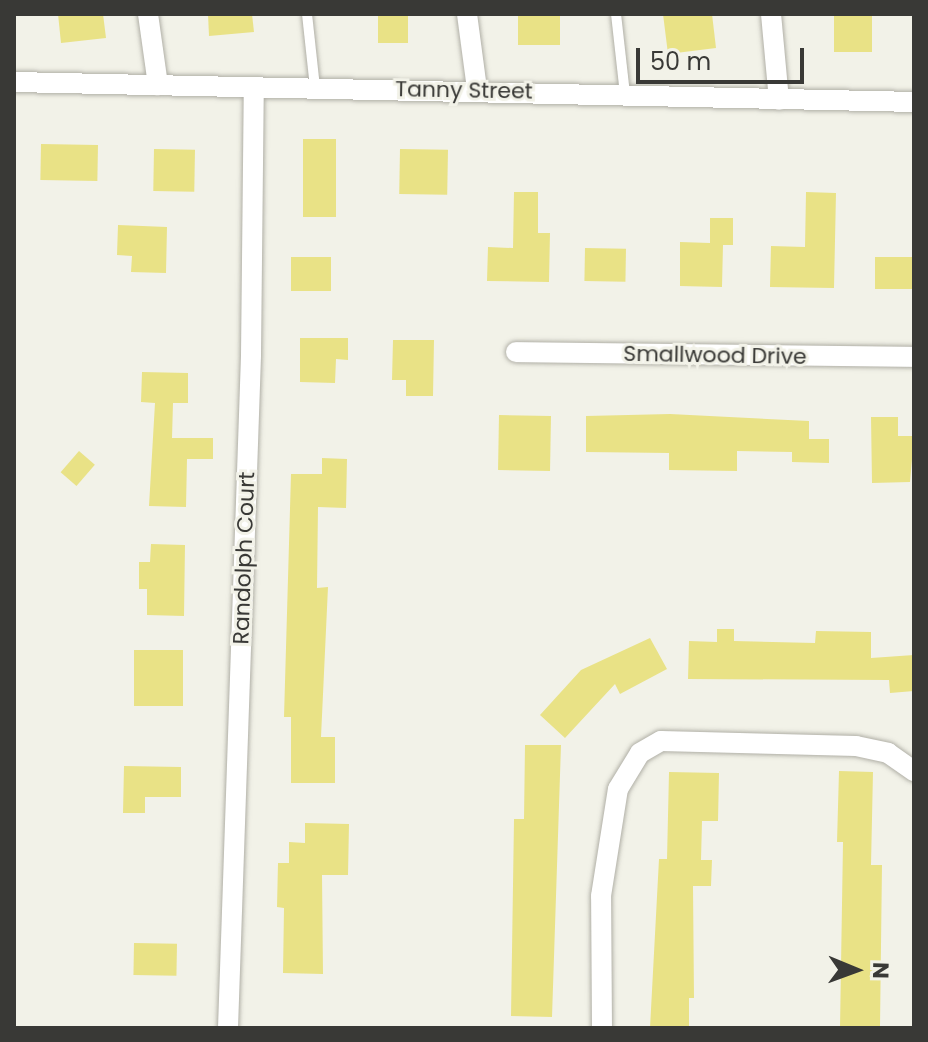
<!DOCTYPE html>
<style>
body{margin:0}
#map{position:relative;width:928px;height:1042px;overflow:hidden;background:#f2f2e8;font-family:Poppins,sans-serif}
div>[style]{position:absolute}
.building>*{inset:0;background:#e9e286;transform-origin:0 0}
.roads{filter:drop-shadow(0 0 2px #b0afa6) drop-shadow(0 0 2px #b0afa6)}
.service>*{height:10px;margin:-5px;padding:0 5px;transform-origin:5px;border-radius:5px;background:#fff}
.minor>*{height:20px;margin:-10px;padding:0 10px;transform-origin:10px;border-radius:10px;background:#fff}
span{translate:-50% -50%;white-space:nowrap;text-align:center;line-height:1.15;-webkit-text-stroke:6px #f2f2e8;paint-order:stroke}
.street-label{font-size:22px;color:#393936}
.frame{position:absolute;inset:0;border:16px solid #393936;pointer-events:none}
.north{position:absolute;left:816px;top:930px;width:80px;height:80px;-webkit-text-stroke:6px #f2f2e8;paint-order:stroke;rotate:91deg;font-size:22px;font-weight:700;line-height:32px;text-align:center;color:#393936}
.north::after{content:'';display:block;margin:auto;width:28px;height:36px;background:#393936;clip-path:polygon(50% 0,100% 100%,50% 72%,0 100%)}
.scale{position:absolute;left:636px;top:48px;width:168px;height:36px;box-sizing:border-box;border:4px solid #393936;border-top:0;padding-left:10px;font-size:24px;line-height:28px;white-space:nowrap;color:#393936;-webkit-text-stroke:6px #f2f2e8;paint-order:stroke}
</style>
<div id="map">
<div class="building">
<i style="clip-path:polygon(58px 14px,103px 14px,106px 38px,61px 43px)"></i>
<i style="clip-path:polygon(208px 14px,252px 14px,254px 32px,209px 36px)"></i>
<i style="left:378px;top:14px;width:30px;height:29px"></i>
<i style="left:518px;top:14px;width:42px;height:31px"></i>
<i style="clip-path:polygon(663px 14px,712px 14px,716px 48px,668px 54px)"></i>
<i style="left:834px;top:14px;width:38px;height:38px"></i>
<i style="left:303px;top:139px;width:33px;height:78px"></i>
<i style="left:41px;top:144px;width:57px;height:36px;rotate:1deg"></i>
<i style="left:154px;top:149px;width:41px;height:42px;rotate:1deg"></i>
<i style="left:400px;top:149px;width:48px;height:45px;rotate:1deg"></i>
<i style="clip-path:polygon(514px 192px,538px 192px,538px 233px,550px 233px,549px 282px,487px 281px,488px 247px,513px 248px)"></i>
<i style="clip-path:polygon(806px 192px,836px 193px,834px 288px,770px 287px,771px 246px,805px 247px)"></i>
<i style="clip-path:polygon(710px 218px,733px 218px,733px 245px,723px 245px,722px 287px,680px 286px,680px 242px,710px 243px)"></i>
<i style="clip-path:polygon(118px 225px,167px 227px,166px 273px,131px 272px,132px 256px,117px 255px)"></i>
<i style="left:585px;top:248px;width:41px;height:33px;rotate:1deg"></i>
<i style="left:291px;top:257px;width:40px;height:34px"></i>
<i style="left:875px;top:257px;width:39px;height:32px"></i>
<i style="clip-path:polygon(300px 338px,348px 338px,348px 360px,336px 359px,335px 383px,300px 382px)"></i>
<i style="clip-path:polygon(393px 340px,434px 340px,433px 396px,406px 396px,406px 380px,392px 380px)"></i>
<i style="clip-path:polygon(142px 372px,188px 373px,188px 403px,173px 403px,172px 438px,213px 438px,213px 459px,187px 459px,186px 507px,149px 506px,155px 403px,141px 402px)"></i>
<i style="clip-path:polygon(670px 414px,809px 421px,809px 439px,829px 439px,829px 463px,792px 462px,792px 452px,737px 451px,737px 471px,669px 470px,669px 453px,586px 452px,586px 416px)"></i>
<i style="left:499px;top:415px;width:52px;height:55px;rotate:1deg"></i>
<i style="clip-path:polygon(871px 417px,898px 417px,898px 436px,914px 436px,910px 482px,872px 483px)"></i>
<i style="left:79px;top:451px;width:21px;height:28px;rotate:41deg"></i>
<i style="clip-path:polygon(322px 458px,347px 459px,346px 508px,318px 507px,317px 588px,328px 587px,321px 737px,335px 737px,335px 783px,291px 783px,291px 717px,284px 717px,291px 474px,322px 474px)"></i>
<i style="clip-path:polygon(151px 544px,185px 545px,184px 616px,147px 615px,147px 589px,139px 589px,139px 562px,150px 562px)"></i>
<i style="clip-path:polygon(717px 629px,734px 629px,734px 641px,815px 643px,816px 631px,871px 632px,871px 658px,914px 655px,914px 691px,890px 693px,889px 680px,688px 679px,689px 641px,717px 642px)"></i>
<i style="clip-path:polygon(650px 638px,667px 669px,620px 694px,615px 684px,565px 738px,540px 715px,581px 670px)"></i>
<i style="left:134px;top:650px;width:49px;height:56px"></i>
<i style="clip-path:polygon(525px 745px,561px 745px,552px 1017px,511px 1016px,514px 819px,524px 819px)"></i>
<i style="clip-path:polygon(124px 766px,181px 767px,181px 797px,145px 797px,145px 813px,123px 813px)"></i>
<i style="clip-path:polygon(839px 771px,873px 772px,871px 865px,882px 865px,880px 1028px,840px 1028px,843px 842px,837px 842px)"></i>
<i style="clip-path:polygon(669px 772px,719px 773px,718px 821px,702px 821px,701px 860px,712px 860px,711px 886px,693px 886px,694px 998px,689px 998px,689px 1028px,650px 1028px,659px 859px,667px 859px)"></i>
<i style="clip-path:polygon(305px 823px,349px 824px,348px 875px,322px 875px,323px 974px,283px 973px,284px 908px,277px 907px,278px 863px,289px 863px,289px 842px,305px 843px)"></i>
<i style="left:134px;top:943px;width:43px;height:32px;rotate:1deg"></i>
</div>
<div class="roads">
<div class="service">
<i style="left:307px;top:14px;width:74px;rotate:83.8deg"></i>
<i style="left:616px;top:14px;width:81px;rotate:83.6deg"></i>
</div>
<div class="minor">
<i style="left:148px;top:14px;width:72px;rotate:82deg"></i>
<i style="left:467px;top:14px;width:76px;rotate:82.4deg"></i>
<i style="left:771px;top:14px;width:86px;rotate:84.7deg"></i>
<i style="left:14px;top:82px;width:900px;rotate:1.27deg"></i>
<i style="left:516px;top:352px;width:398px;rotate:0.7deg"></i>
<i style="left:228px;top:1028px;width:673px;rotate:-88.04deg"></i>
<i style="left:251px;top:355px;width:268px;rotate:-89.4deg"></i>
<i style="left:602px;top:1028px;width:132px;rotate:-90.4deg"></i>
<i style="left:601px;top:896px;width:108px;rotate:-81deg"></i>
<i style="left:618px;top:789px;width:42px;rotate:-58.6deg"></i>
<i style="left:640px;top:753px;width:24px;rotate:-30deg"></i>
<i style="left:661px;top:741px;width:195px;rotate:1.5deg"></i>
<i style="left:856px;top:746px;width:33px;rotate:12deg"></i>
<i style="left:888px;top:753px;width:32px;rotate:35deg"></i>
</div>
</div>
<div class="street-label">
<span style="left:464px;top:90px;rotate:1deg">Tanny Street</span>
<span style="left:715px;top:355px;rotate:1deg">Smallwood Drive</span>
<span style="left:244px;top:558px;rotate:-88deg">Randolph Court</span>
</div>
<div class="frame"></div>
<div class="north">N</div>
<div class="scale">50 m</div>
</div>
